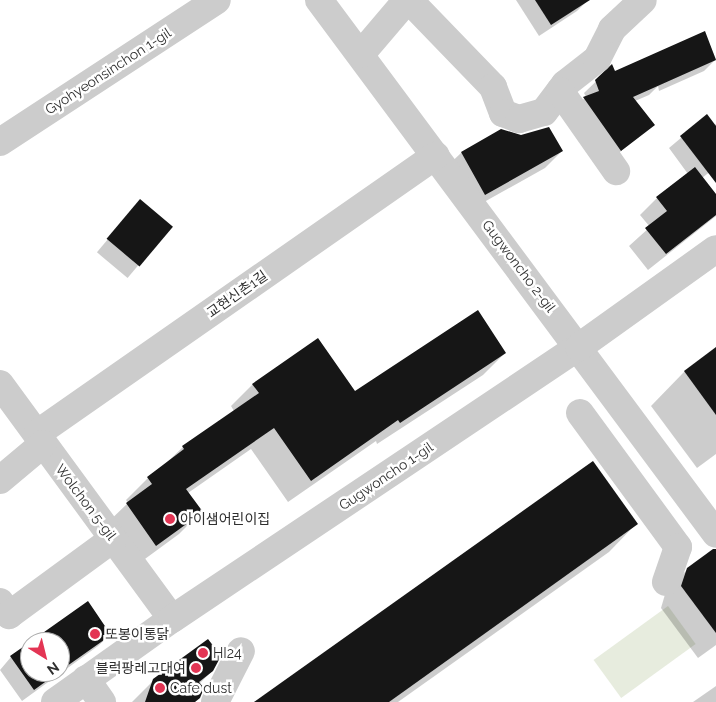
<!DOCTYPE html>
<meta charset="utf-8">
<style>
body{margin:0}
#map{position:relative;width:716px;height:702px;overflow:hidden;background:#fff;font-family:Raleway,"Noto Sans KR",sans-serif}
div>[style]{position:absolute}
.green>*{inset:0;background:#e7ecde;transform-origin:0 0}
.shadow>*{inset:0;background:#0003;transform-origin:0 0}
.building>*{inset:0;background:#161616;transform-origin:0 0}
.minor>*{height:28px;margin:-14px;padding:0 14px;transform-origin:14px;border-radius:14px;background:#ccc}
.dots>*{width:14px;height:14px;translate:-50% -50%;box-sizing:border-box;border:2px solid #fff;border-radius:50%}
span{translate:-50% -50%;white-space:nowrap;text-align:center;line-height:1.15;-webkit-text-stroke:5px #fff;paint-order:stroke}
.street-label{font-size:14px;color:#2f2f2f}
.poi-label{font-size:14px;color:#2f2f2f}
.left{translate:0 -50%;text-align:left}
.right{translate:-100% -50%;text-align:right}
.north{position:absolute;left:20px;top:632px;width:50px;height:50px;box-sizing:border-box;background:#fff;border:1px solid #acacac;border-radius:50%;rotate:144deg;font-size:14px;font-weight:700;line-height:20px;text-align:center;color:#2f2f2f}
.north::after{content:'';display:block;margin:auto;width:18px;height:22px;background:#e33554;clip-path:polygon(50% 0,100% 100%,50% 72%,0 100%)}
</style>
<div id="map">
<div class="green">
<i style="left:668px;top:606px;width:47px;height:92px;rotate:54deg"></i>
</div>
<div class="shadow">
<i style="clip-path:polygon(516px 0,588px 0,577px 11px,539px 36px)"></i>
<i style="clip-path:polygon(704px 32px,716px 59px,704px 71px,659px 91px,658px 86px,649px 95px,635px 101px,653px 125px,609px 161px,572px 110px,586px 97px,584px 93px,612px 66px,614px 72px)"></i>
<i style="clip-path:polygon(707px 116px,714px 126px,716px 124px,716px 167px,702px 178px,716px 196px,716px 216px,648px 270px,629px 246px,650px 227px,640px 215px,657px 198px,688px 174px,669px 148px)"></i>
<i style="clip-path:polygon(562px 151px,545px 168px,468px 211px,444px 169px,461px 153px)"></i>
<i style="left:140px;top:201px;width:40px;height:67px;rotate:40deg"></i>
<i style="clip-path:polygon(716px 349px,716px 454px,697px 468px,651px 406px,684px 372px)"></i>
<i style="clip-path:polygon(505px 353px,483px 375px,377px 444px,376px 441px,288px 502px,251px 449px,188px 493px,201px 512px,179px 534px,134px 567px,104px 526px,128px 503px,126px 500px,148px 478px,162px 467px,183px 447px,234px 411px,231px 406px,253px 384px,355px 392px)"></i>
<i style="clip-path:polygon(636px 524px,609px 552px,398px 702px,258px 702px)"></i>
<i style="clip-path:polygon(716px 563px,716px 645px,698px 658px,661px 608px,666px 591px,688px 569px)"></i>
<i style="clip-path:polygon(110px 635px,98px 646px,22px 701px,0 670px,11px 657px,30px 644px,30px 672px,60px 672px,60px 642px,32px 642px)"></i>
<i style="clip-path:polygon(212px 671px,199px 684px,195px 702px,132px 702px,154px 680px)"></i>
<i style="clip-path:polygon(716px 686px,716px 702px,693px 702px)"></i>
</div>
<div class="building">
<i style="clip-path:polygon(535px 0,590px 0,551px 25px)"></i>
<i style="clip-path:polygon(705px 31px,716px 60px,633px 97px,655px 125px,621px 151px,583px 97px,599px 91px,595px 80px,612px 64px,615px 71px)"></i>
<i style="clip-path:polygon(707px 114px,716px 126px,716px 183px,680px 136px)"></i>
<i style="clip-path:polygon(549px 127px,563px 151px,485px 195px,461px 152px,501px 129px,521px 135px)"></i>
<i style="clip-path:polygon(695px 167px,716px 194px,716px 215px,666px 254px,645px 228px,667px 211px,656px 197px)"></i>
<i style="left:140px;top:199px;width:43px;height:52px;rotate:40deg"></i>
<i style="clip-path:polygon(478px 310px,506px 353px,400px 423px,398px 420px,311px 481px,274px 428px,186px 489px,203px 512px,156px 546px,126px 503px,152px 484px,147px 477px,184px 449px,182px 446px,259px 393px,252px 384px,318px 338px,355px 391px)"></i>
<i style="clip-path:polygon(716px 347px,716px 415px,684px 371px)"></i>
<i style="clip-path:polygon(593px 461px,638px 524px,389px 702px,254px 702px)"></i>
<i style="clip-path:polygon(713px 549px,716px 549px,716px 633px,681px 586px,687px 568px)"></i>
<i style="clip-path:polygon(88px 601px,111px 635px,60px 671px,60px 642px,30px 642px)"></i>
<i style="clip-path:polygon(208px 639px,221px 656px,213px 671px,199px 682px,204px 688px,200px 698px,195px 702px,145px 702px,153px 679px)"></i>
<i style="clip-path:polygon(30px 642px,30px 672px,59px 672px,34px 690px,10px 656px)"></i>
</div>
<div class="minor">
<i style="left:319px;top:0;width:665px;rotate:53.37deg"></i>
<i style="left:409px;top:0;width:121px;rotate:46deg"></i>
<i style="left:493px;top:87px;width:28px;rotate:69deg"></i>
<i style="left:503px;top:113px;width:17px;rotate:21deg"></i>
<i style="left:519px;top:119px;width:26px;rotate:-16deg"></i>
<i style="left:544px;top:112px;width:35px;rotate:-53deg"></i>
<i style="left:565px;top:84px;width:41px;rotate:-38deg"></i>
<i style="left:597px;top:59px;width:34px;rotate:-63deg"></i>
<i style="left:612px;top:29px;width:42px;rotate:-43.1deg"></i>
<i style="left:361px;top:54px;width:71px;rotate:-49.6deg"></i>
<i style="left:560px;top:91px;width:98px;rotate:55deg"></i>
<i style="left:0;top:142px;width:259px;rotate:-33.2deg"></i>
<i style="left:0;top:384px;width:291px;rotate:53.8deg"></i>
<i style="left:580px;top:413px;width:166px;rotate:53.8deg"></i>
<i style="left:678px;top:547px;width:37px;rotate:109deg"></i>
<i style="left:38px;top:433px;width:485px;rotate:-34.9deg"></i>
<i style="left:0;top:480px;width:56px;rotate:-39.9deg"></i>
<i style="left:0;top:602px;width:16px;rotate:55deg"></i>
<i style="left:9px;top:615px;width:129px;rotate:-36.2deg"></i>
<i style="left:86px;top:679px;width:28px;rotate:55deg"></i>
<i style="left:55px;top:702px;width:143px;rotate:-35.4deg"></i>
<i style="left:172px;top:619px;width:490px;rotate:-33.8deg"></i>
<i style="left:579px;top:347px;width:168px;rotate:-35.6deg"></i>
<i style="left:215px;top:702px;width:57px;rotate:-63deg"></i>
</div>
<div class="dots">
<i style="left:170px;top:519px;background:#e33554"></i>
<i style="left:95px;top:634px;background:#e33554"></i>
<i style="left:203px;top:653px;background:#e33554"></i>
<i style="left:196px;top:668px;background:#e33554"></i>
<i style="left:160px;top:688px;background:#e33554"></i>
</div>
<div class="street-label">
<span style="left:108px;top:71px;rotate:-33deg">Gyohyeonsinchon 1-gil</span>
<span style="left:519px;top:266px;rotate:53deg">Gugwoncho 2-gil</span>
<span style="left:237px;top:294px;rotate:-35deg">교현신촌1길</span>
<span style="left:386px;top:476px;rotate:-34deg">Gugwoncho 1-gil</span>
<span style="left:86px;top:502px;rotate:53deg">Wolchon 5-gil</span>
</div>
<div class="poi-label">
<span class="left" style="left:180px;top:519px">아이샘어린이집</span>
<span class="left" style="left:105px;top:634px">또봉이통닭</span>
<span class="left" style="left:213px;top:653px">HI24</span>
<span class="right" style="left:186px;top:668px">블럭팡레고대여</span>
<span class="left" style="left:170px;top:688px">Cafe dust</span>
</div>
<div class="north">N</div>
</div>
